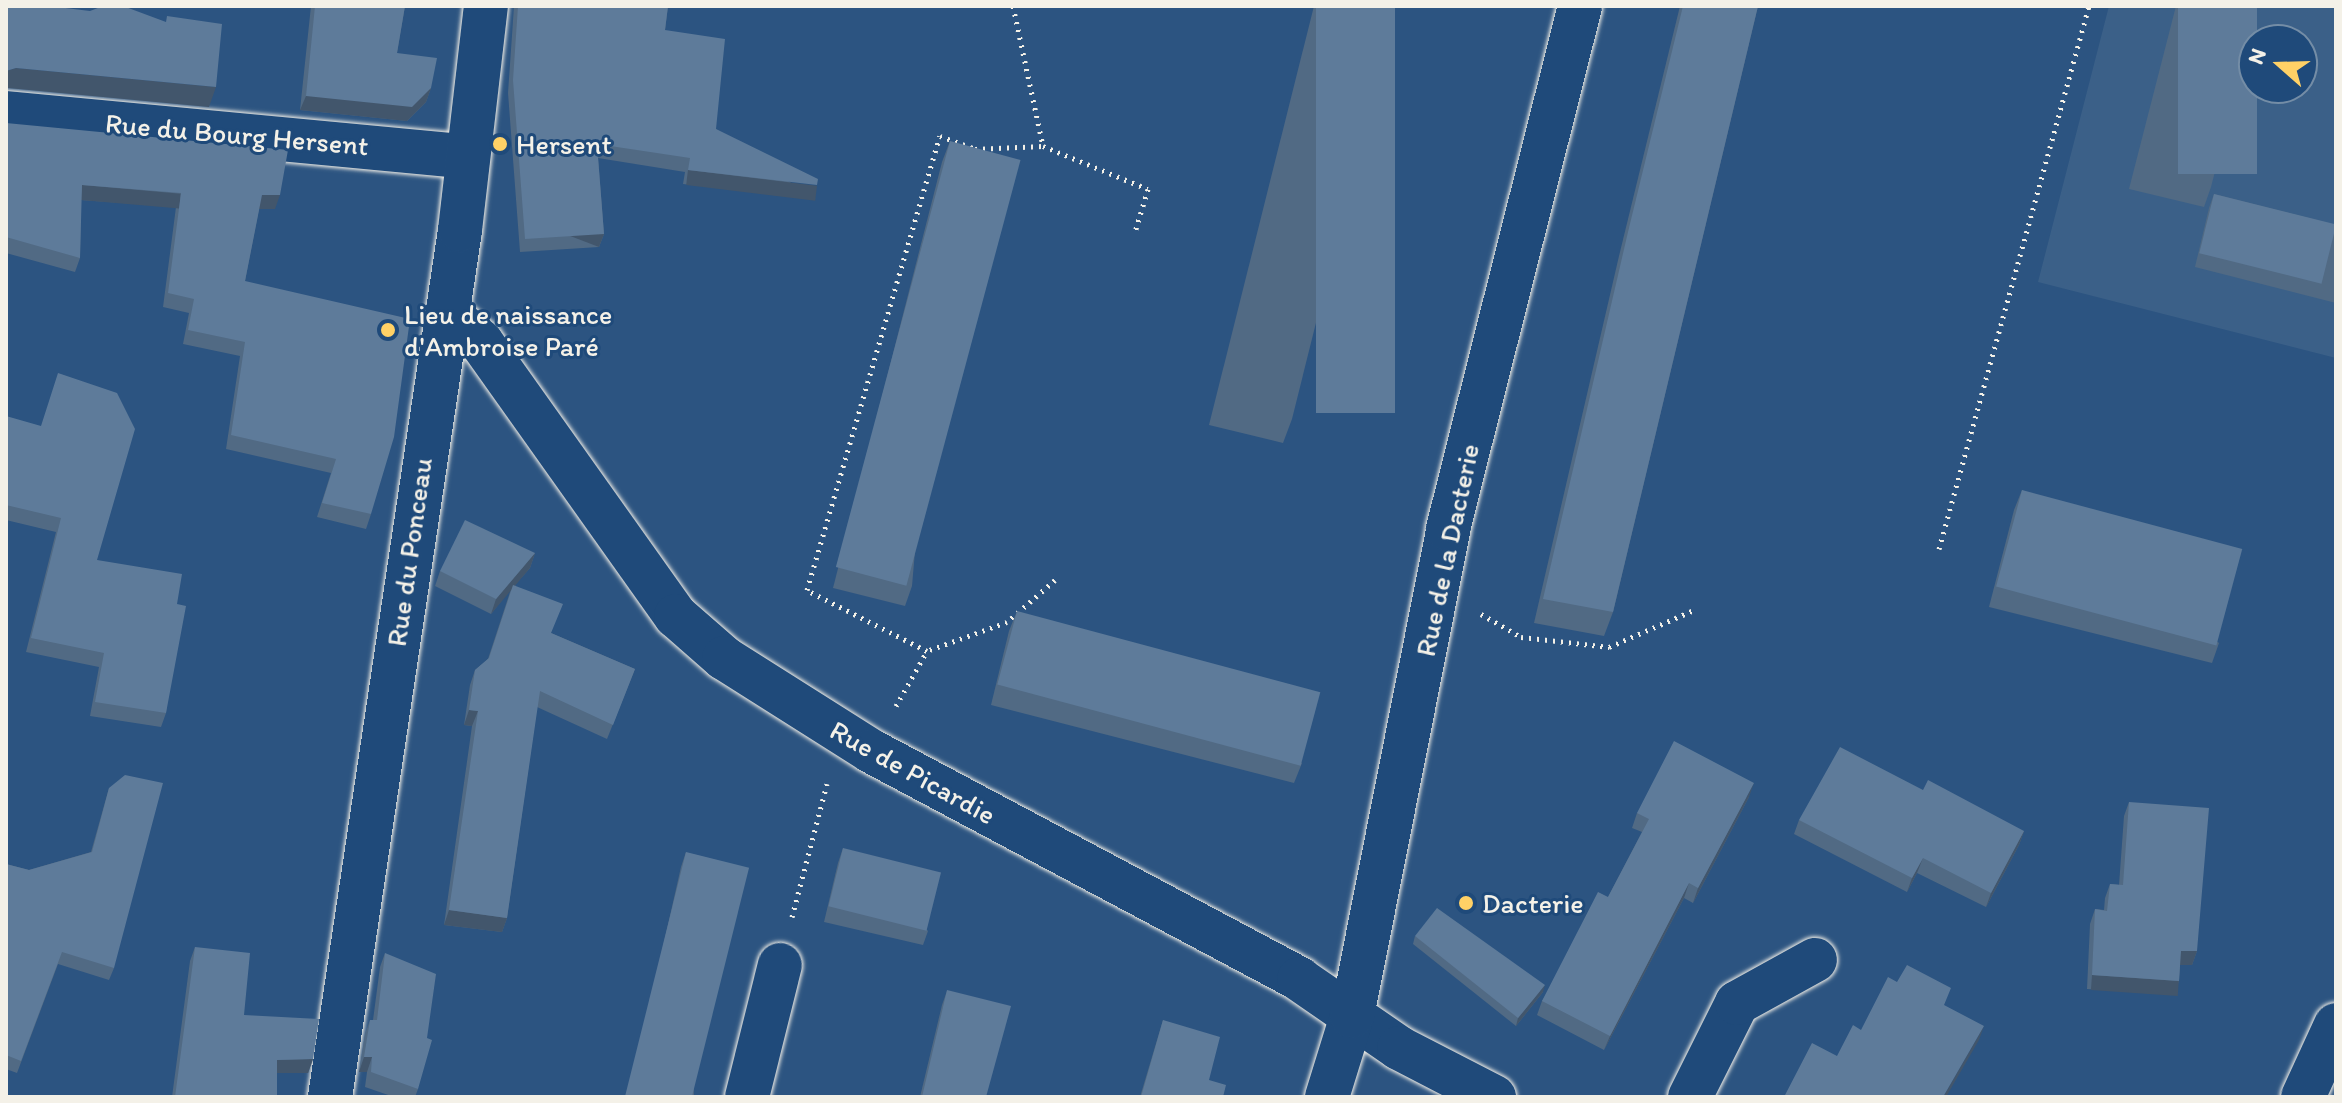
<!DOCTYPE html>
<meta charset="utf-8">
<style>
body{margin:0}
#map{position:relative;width:2342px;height:1103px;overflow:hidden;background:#2c5481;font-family:Itim,sans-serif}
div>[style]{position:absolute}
.built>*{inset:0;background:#3b6088}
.path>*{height:5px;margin-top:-2.5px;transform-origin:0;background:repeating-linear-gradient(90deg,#f4f1e8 0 2px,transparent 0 8px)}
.roads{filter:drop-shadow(0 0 2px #f4f1e8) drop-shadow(0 0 2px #f4f1e8)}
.minor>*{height:44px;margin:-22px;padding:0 22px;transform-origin:22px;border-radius:22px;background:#1f4a7a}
.wall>*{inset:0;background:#516a84}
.shaded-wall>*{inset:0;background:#42566c;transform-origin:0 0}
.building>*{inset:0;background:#5e7b9a;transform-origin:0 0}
.dots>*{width:22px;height:22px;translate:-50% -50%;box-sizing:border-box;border:4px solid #1f4a7a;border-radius:50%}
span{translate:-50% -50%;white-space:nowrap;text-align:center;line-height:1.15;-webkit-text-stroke:6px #1f4a7a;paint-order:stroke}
.street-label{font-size:28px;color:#f4f1e8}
.poi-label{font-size:28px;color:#f4f1e8}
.left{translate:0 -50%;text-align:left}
.frame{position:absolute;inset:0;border:8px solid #f4f1e8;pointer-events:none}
.north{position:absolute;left:2238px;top:24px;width:80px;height:80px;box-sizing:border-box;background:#1f4a7a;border:2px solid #748da6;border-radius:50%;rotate:290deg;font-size:22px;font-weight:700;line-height:32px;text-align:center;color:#f4f1e8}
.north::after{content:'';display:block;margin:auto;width:28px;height:36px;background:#ffd166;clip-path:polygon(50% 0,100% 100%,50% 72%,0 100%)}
</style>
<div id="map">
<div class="built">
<i style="clip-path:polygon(evenodd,2109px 6px,2336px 6px,2336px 358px,2038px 282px,2109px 6px,2254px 40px,2302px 40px,2302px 88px,2254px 88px,2254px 40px)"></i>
</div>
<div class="path">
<i style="left:1013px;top:6px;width:143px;rotate:77.9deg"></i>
<i style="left:1939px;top:549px;width:563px;rotate:-74.56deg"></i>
<i style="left:1055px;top:580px;width:64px;rotate:138.8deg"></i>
<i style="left:1007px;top:622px;width:85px;rotate:160.1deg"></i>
<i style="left:927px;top:651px;width:135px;rotate:-153.1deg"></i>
<i style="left:807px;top:590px;width:473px;rotate:-73.7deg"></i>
<i style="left:940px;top:136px;width:37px;rotate:20deg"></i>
<i style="left:975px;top:149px;width:68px;rotate:-2.5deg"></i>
<i style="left:1043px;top:146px;width:113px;rotate:22.3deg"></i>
<i style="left:1148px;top:189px;width:45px;rotate:106.8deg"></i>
<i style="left:1481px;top:614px;width:46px;rotate:29.9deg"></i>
<i style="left:1521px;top:637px;width:89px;rotate:6.5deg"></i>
<i style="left:1609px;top:647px;width:93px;rotate:-23.5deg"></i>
<i style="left:896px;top:706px;width:63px;rotate:-60.6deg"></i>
<i style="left:792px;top:917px;width:138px;rotate:-75.3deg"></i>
</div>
<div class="roads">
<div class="minor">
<i style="left:6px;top:113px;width:464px;rotate:5.4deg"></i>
<i style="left:447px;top:313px;width:45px;rotate:40.5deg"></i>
<i style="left:481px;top:342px;width:336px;rotate:54.6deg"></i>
<i style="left:676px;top:616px;width:64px;rotate:41.2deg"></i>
<i style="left:724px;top:658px;width:174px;rotate:32.3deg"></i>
<i style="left:871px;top:751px;width:485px;rotate:28deg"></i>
<i style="left:1299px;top:979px;width:121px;rotate:34.6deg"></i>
<i style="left:1399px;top:1048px;width:107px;rotate:27.3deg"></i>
<i style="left:330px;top:1097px;width:877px;rotate:-81.47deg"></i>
<i style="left:460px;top:230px;width:226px;rotate:-83.4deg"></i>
<i style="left:747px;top:1097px;width:136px;rotate:-76deg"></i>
<i style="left:1327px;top:1097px;width:85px;rotate:-72.8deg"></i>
<i style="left:1352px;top:1016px;width:496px;rotate:-78.8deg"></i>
<i style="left:1448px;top:529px;width:539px;rotate:-75.83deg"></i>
<i style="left:1690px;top:1097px;width:105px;rotate:-63.4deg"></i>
<i style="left:1737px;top:1003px;width:89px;rotate:-28.9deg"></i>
<i style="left:2303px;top:1097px;width:79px;rotate:-65.4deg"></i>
</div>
</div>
<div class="wall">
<i style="clip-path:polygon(311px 6px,405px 6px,397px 53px,431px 88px,426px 102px,407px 121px,300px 110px)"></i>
<i style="clip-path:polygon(514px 6px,668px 6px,665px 30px,716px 129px,812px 198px,683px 184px,685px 172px,598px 158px,604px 234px,599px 247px,520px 252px,508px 93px)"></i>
<i style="clip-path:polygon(1314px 6px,1395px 6px,1292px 419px,1283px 443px,1209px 425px)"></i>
<i style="clip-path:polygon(1680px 6px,1758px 6px,1613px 612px,1604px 636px,1534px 623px,1619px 256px)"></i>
<i style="clip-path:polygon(2176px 6px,2257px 6px,2211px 187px,2204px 207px,2129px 189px)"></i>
<i style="clip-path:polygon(6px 123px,275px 209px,259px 209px,245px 281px,371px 514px,366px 529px,317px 517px,331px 473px,226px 449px,240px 356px,183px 344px,189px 313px,163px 307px,176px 207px,81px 200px,80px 258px,75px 272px,6px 253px)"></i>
<i style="clip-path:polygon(950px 141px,912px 586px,905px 606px,833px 588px,942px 162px)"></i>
<i style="clip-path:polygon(2214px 194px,2336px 225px,2336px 303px,2195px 267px,2209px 208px)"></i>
<i style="clip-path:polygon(6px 416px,97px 560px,177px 604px,166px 713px,161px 727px,90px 716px,99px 667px,26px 652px,56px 532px,6px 520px)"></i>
<i style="clip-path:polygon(2022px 490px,2219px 643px,2212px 663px,1989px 607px,2014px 510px)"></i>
<i style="clip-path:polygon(535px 553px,530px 568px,515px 585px,551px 633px,635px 669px,607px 739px,537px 707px,507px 918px,502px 932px,444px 925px,472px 726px,464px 725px,470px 685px,475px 670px,488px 659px,511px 589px,491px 614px,435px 586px,440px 571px)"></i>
<i style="clip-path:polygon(1017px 611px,1302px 763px,1294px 783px,991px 705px,1009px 631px)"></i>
<i style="clip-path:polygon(109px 788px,114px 968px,109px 980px,58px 964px,17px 1073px,6px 1069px,6px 864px,29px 870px,91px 852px)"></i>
<i style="clip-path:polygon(1749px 797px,1693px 903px,1684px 898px,1604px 1050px,1537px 1015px,1542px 1001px,1608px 897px,1642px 832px,1632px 828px,1637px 813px)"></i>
<i style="clip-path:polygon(2129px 802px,2197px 951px,2192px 965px,2180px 965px,2179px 981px,2174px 995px,2087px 989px,2090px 924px,2095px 909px,2104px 910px,2105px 898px,2110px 884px,2119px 885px,2124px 816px)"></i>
<i style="clip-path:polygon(1799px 820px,2024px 831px,2019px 845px,1986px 907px,1917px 873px,1907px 892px,1794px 834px)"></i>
<i style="clip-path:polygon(843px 848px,928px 931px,923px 945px,824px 922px,838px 863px)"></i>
<i style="clip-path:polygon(686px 852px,694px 1097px,629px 1097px,681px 867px)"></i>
<i style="clip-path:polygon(1415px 936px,1543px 992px,1516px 1026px,1413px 944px)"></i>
<i style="clip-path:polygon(195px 947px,244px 1015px,313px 1059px,308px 1073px,277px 1073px,277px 1097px,172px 1097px,190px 961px)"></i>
<i style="clip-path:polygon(385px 953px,418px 1089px,415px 1097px,394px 1097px,365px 1087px,367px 1072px,359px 1072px,365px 1034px,370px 1020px,373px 1020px,380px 967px)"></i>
<i style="clip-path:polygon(947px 991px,986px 1097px,920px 1097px,942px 1005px)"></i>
<i style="clip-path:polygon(1163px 1020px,1209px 1080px,1223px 1097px,1140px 1097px)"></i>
</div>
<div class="shaded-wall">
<i style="clip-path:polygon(16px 68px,216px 87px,209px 107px,8px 88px,6px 89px,6px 71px)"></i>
<i style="clip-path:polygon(431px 88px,426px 102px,407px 121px,300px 110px,306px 96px)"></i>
<i style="left:688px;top:170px;width:130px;height:15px;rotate:7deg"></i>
<i style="left:82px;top:185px;width:99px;height:15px;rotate:5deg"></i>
<i style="clip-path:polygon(262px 195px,280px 195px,275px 209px,257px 209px)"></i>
<i style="left:604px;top:234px;width:14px;height:79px;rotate:111deg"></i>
<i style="clip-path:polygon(535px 553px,530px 568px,491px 614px,496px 599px)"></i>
<i style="clip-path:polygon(469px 710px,478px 711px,472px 726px,464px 725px)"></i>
<i style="clip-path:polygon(1754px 783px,1749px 797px,1693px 903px,1698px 888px)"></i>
<i style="clip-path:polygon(2024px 831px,2019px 845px,1986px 907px,1991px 893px)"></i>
<i style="clip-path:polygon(1923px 858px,1917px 873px,1907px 892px,1912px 878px)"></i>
<i style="clip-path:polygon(1689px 883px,1684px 898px,1604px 1050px,1610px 1036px)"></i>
<i style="clip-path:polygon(449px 910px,507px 918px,502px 932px,444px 925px)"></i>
<i style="clip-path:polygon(2181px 951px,2197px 951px,2192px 965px,2176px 965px)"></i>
<i style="left:2092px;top:975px;width:87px;height:15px;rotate:4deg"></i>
<i style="clip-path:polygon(1545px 985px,1543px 992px,1516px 1026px,1518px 1018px)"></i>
<i style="clip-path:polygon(1984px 1026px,1979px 1040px,1946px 1097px,1943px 1097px)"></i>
<i style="clip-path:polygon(364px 1057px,372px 1057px,367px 1072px,359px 1072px)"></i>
<i style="clip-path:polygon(313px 1059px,308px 1073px,272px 1073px,277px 1060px)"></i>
</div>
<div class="building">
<i style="clip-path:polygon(6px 6px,49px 6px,90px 11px,103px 6px,123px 6px,166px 22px,167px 16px,222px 24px,216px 87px,16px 68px,6px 71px)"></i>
<i style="clip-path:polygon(315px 6px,405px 6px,397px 53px,437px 58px,431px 88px,412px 107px,306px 96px)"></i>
<i style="clip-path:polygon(518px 6px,668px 6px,665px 30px,725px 39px,716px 129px,818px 179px,817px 185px,688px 170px,690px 158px,597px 144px,604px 234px,525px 239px,513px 80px)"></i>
<i style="left:1316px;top:6px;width:79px;height:407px"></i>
<i style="clip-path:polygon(1683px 6px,1758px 6px,1613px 612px,1543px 599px,1628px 232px)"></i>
<i style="left:2178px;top:6px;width:79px;height:168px"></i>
<i style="clip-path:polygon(6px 123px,288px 150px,280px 195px,262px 195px,245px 281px,410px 319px,394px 437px,371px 514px,322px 503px,336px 459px,231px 435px,245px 342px,188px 330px,194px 299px,168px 293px,181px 193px,82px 185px,80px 258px,6px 237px)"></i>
<i style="left:950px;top:141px;width:73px;height:441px;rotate:15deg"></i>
<i style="left:2214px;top:194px;width:126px;height:61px;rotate:14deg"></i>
<i style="clip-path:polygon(58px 373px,117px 393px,135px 429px,97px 560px,182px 574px,177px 604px,186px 606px,166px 713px,95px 702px,104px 653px,31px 638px,61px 518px,6px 505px,6px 416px,41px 426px)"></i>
<i style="left:2022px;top:490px;width:228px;height:100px;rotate:15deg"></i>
<i style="clip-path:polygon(465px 520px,535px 553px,496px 599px,440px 571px)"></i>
<i style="clip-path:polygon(513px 585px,563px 604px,551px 633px,635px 669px,613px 725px,540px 691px,507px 918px,449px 910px,478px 711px,469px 710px,475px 670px,489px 658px)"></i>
<i style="left:1017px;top:611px;width:314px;height:76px;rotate:15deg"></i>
<i style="clip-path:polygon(1674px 741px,1754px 783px,1698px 888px,1689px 883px,1610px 1036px,1542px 1001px,1598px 892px,1608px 897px,1649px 819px,1637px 813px)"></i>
<i style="clip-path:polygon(1840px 747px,1923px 790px,1928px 780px,2024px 831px,1991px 893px,1923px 858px,1912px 878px,1799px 820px)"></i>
<i style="clip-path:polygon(125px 775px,163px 783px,114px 968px,62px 952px,21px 1061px,6px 1055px,6px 944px,8px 939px,6px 938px,6px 864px,29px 870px,92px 852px,109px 788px)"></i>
<i style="clip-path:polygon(2129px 802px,2209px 808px,2197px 951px,2181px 951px,2179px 981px,2092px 975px,2095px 909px,2107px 911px,2110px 884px,2123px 885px)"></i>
<i style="left:843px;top:848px;width:101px;height:60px;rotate:14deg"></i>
<i style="left:686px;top:852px;width:65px;height:251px;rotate:14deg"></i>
<i style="clip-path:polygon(1437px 908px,1545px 985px,1518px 1018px,1415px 936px)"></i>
<i style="clip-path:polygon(195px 947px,250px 953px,244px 1015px,319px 1019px,313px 1059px,277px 1060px,277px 1097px,175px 1097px)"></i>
<i style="clip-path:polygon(385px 953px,436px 974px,427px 1038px,432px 1040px,418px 1089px,371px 1072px,372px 1057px,364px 1057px,370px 1020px,377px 1020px)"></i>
<i style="clip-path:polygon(1907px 965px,1951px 988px,1944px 1005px,1984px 1026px,1943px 1097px,1784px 1097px,1812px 1043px,1837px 1056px,1853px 1025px,1861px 1030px,1888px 977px,1897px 982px)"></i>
<i style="clip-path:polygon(947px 990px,1011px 1006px,986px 1097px,922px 1097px)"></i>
<i style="clip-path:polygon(1163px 1020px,1220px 1037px,1209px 1080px,1226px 1085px,1223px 1097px,1141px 1097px)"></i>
</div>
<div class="dots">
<i style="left:500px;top:144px;background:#ffd166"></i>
<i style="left:388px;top:330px;background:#ffd166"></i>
<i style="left:1466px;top:903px;background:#ffd166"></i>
</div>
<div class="street-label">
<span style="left:237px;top:134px;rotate:5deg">Rue du Bourg Hersent</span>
<span style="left:1447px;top:550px;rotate:-78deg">Rue de la Dacterie</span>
<span style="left:409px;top:552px;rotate:-82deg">Rue du Ponceau</span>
<span style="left:913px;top:772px;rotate:29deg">Rue de Picardie</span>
</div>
<div class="poi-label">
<span class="left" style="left:516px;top:144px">Hersent</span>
<span class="left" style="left:404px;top:330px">Lieu de naissance<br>d'Ambroise Paré</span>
<span class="left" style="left:1482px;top:903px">Dacterie</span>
</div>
<div class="frame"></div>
<div class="north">N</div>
</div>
